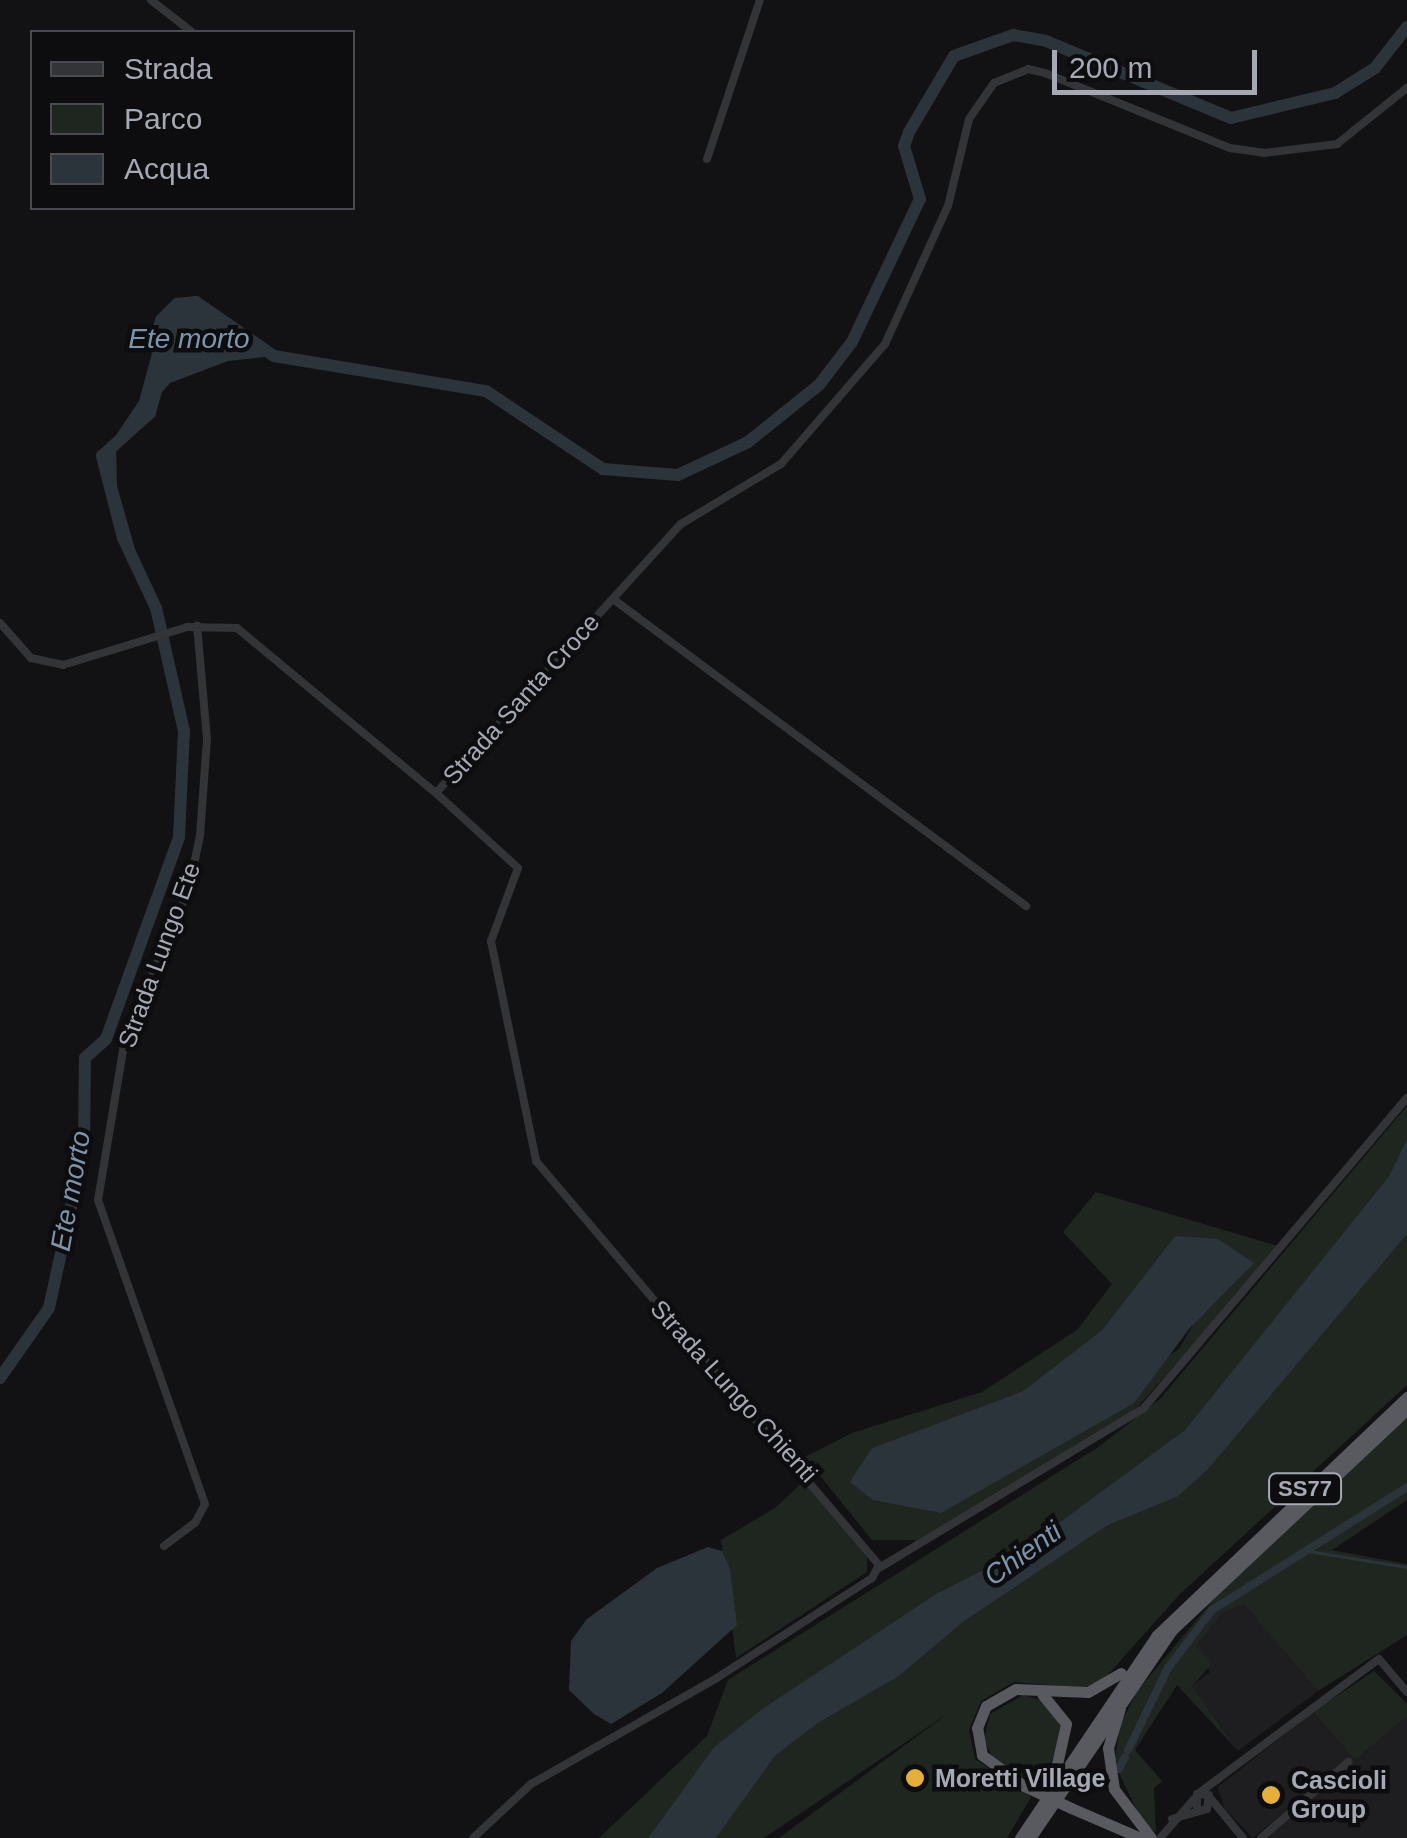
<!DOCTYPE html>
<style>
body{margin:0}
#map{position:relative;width:1407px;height:1838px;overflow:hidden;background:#121214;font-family:Arial,sans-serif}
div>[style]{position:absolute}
.built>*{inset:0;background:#1e1e21}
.green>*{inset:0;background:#1f2620}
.water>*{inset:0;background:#2c343b}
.stream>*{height:2.5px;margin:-1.25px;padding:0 1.25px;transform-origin:1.25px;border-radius:1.25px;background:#2c343b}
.canal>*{height:8px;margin:-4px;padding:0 4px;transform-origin:4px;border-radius:4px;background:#2c343b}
.river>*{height:12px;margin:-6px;padding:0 6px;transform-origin:6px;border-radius:6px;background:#2c343b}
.minor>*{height:8px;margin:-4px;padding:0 4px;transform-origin:4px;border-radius:4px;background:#333438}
.trunk>*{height:11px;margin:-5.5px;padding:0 5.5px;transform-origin:5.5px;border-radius:5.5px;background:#585a60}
.trunk-bridge>*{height:11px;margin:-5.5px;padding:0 5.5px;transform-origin:5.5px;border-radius:5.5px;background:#585a60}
.dots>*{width:28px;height:28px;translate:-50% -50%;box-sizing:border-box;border:5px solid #0d0d0f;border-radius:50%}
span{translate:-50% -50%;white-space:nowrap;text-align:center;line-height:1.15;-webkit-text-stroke:9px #0d0d0f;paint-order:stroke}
.shield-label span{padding:2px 8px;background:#0d0d0f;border:2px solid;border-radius:8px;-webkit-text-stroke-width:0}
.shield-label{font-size:22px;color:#a5a9b3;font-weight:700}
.street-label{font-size:25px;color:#a5a9b3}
.poi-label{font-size:25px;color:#a5a9b3;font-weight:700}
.left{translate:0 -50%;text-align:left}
.water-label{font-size:28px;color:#7d95ac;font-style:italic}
.legend{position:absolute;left:30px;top:30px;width:325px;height:180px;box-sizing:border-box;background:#0d0d0f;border:2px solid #4a4b51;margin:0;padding:12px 18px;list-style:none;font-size:30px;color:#a5a9b3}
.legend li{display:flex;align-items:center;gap:20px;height:50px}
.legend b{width:50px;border:2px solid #4a4b51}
.scale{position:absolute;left:1052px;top:50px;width:205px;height:45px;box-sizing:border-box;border:5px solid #a5a9b3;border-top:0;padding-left:12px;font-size:30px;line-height:35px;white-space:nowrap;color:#a5a9b3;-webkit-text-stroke:8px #0d0d0f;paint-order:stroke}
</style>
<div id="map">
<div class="built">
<i style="clip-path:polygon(1244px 1603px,1318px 1691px,1238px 1751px,1192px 1686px,1210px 1672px,1195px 1646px,1222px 1613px)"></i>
<i style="clip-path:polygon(1313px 1712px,1355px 1760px,1407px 1717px,1407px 1838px,1268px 1838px,1337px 1767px,1253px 1838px,1224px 1808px,1218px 1787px)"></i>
</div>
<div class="green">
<i style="clip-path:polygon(1407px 1106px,1407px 1139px,1389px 1176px,1185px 1430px,1022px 1550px,936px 1594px,762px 1709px,714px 1747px,648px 1838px,599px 1838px,707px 1736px,728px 1680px,1100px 1446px,1160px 1399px)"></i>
<i style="clip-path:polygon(evenodd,1096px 1192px,1281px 1247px,1132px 1413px,923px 1540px,872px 1540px,805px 1457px,852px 1433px,982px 1392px,1077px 1330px,1112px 1284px,1063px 1232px,1096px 1192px,1175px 1236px,1193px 1325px,1179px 1349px,941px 1513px,872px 1448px,1023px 1391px,1102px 1330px,1175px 1236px)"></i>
<i style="clip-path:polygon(1407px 1234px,1407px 1385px,1180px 1594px,1104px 1679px,1083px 1688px,1014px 1682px,981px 1701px,969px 1730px,975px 1759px,1031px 1797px,1007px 1838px,779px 1838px,950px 1712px,764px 1838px,716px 1838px,775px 1756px,818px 1723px,899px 1676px,963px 1622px,1108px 1525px,1177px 1497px)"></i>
<i style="clip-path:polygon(1407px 1417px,1407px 1500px,1332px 1550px,1407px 1564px,1407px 1635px,1318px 1691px,1244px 1604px,1222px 1613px,1196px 1646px,1212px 1664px,1192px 1686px,1238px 1751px,1177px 1685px,1135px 1750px,1162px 1781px,1154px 1788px,1156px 1832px,1144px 1825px,1114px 1763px,1121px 1723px,1138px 1690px,1239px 1569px)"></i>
<i style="clip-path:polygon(805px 1480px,867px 1557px,867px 1572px,736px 1658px,721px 1540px,775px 1508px)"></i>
<i style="clip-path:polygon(1374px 1671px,1407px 1704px,1407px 1717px,1355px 1760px,1313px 1712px)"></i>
<i style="clip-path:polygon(1023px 1695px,1048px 1702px,1065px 1737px,1038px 1785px,995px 1763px,984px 1740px,990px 1714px)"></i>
</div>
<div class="water">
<i style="clip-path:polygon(196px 302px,274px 356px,228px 361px,170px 383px,116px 446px,117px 486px,145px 584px,123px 538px,102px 456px,139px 401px,161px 320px,177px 304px)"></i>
<i style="clip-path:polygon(1407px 1139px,1407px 1234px,1208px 1469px,1177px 1497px,1108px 1525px,963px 1622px,899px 1676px,818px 1723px,775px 1756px,716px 1838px,648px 1838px,714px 1747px,762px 1709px,936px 1594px,1022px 1550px,1185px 1430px,1389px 1176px)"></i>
<i style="clip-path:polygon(1175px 1236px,1218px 1239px,1254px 1263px,1189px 1329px,1134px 1403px,941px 1513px,873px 1500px,850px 1482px,872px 1448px,1023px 1391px,1102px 1330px)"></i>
<i style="clip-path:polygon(708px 1547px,722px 1551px,730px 1569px,737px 1625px,662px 1693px,611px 1724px,594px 1714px,569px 1690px,571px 1641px,587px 1619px,657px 1568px)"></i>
</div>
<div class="stream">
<i style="left:1303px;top:1550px;width:105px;rotate:9.3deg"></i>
</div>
<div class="canal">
<i style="left:1128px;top:1750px;width:91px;rotate:-64deg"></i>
<i style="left:1168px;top:1668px;width:73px;rotate:-52.8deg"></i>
<i style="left:1212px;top:1610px;width:231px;rotate:-32.2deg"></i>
<i style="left:1119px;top:1769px;width:13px;rotate:-63deg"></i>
</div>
<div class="river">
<i style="left:153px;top:347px;width:28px;rotate:-73deg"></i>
<i style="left:161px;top:320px;width:23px;rotate:-45deg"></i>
<i style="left:177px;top:304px;width:19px;rotate:-6deg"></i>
<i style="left:196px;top:302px;width:95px;rotate:34.7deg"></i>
<i style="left:274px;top:356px;width:215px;rotate:9.4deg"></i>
<i style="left:486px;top:391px;width:141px;rotate:33.7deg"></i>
<i style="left:603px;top:469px;width:75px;rotate:4.6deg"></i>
<i style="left:678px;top:475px;width:77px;rotate:-25.2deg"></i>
<i style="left:748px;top:442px;width:91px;rotate:-38.8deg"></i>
<i style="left:819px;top:385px;width:54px;rotate:-52.5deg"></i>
<i style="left:852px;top:342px;width:158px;rotate:-64.6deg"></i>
<i style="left:920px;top:199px;width:55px;rotate:-106.8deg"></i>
<i style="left:904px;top:146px;width:15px;rotate:-70deg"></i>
<i style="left:909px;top:132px;width:88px;rotate:-59.4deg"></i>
<i style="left:954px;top:56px;width:63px;rotate:-19.6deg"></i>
<i style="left:1013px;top:35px;width:34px;rotate:10deg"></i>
<i style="left:1046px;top:41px;width:200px;rotate:22.6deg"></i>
<i style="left:1231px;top:118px;width:107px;rotate:-13.5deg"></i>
<i style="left:1335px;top:93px;width:47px;rotate:-32deg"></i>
<i style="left:1375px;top:68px;width:52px;rotate:-52deg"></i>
<i style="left:0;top:1378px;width:85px;rotate:-55deg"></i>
<i style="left:49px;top:1308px;width:165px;rotate:-77.7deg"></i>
<i style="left:84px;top:1147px;width:89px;rotate:-89.4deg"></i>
<i style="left:85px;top:1058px;width:28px;rotate:-42deg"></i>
<i style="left:106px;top:1039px;width:215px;rotate:-70.1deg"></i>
<i style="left:179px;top:837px;width:106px;rotate:-87.3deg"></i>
<i style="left:184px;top:731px;width:126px;rotate:-102.8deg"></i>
<i style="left:156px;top:608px;width:77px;rotate:-115.2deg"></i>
<i style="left:123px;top:538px;width:85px;rotate:-104.4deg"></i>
<i style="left:102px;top:456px;width:64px;rotate:-41.9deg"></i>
<i style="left:150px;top:413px;width:28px;rotate:-75deg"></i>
</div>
<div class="minor">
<i style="left:151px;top:0;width:52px;rotate:38deg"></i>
<i style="left:707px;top:159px;width:168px;rotate:-71.6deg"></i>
<i style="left:613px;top:599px;width:515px;rotate:36.62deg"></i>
<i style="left:0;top:623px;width:47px;rotate:48.5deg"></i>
<i style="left:31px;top:658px;width:33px;rotate:12deg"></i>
<i style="left:63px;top:665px;width:130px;rotate:-17deg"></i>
<i style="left:187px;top:627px;width:50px;rotate:1.1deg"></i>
<i style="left:237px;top:628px;width:259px;rotate:39.7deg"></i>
<i style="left:436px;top:793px;width:364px;rotate:-47.7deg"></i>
<i style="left:681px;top:524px;width:117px;rotate:-31deg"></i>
<i style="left:781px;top:464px;width:159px;rotate:-49.1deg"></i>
<i style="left:885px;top:344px;width:152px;rotate:-65.5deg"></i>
<i style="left:948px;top:206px;width:89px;rotate:-76.4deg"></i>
<i style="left:969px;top:119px;width:44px;rotate:-55.2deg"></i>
<i style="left:994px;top:83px;width:37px;rotate:-22deg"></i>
<i style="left:1028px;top:69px;width:17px;rotate:13deg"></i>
<i style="left:1045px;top:73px;width:200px;rotate:22.1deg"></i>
<i style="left:1230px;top:148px;width:34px;rotate:8deg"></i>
<i style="left:1264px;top:153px;width:74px;rotate:-7deg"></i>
<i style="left:1337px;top:144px;width:90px;rotate:-38.7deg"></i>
<i style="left:436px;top:793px;width:111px;rotate:42.4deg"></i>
<i style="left:518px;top:868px;width:78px;rotate:110.3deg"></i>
<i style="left:491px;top:941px;width:225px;rotate:78.4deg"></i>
<i style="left:536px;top:1161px;width:530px;rotate:49.67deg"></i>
<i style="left:879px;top:1565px;width:15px;rotate:118deg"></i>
<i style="left:872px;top:1578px;width:184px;rotate:147.2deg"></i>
<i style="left:717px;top:1678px;width:214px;rotate:150.3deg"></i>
<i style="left:531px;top:1784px;width:79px;rotate:137deg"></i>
<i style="left:164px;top:1546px;width:39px;rotate:-37deg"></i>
<i style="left:195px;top:1523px;width:21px;rotate:-62deg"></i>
<i style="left:205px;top:1504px;width:322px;rotate:-109.4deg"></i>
<i style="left:98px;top:1200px;width:163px;rotate:-80.5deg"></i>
<i style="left:125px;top:1039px;width:164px;rotate:-67deg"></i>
<i style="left:189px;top:888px;width:53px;rotate:-78.1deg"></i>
<i style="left:200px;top:836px;width:97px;rotate:-85.9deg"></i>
<i style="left:207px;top:739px;width:114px;rotate:-95deg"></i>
<i style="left:879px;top:1568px;width:308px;rotate:-31.1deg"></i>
<i style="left:1143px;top:1409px;width:408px;rotate:-49.7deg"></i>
<i style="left:1199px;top:1793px;width:224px;rotate:-36.7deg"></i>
<i style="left:1379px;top:1659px;width:43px;rotate:49.7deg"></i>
<i style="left:1211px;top:1799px;width:50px;rotate:50.6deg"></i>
<i style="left:1172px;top:1819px;width:36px;rotate:-16deg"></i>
<i style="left:1207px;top:1809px;width:14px;rotate:-82deg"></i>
<i style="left:1209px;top:1795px;width:12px;rotate:-175deg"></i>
<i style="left:1197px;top:1794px;width:14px;rotate:90deg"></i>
<i style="left:1161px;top:1837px;width:50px;rotate:-49deg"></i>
<i style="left:1261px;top:1838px;width:116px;rotate:-41.1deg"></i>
</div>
<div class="trunk">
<i style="left:1042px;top:1694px;width:38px;rotate:51deg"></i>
<i style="left:1066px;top:1724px;width:41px;rotate:102.7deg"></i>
<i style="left:1120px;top:1708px;width:42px;rotate:106.7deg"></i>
<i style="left:1108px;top:1748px;width:41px;rotate:81.7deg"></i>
<i style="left:1114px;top:1789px;width:61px;rotate:52.9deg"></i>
<i style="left:1024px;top:1786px;width:52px;rotate:-143.6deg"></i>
<i style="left:982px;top:1755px;width:27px;rotate:-100deg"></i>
<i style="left:977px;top:1728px;width:24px;rotate:-68deg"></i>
<i style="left:986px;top:1706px;width:34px;rotate:-30deg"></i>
<i style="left:1016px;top:1689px;width:72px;rotate:2.4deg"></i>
<i style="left:1088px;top:1692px;width:38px;rotate:-30deg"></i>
<i style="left:1071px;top:1808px;width:76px;rotate:23.2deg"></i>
<i style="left:1020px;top:1838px;width:244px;rotate:-56deg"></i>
<i style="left:1156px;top:1636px;width:347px;rotate:-43.6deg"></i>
<i style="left:1030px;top:1838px;width:252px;rotate:-55.7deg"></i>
<i style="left:1172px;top:1630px;width:323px;rotate:-43.2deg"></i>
</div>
<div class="trunk-bridge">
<i style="left:1024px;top:1786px;width:52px;rotate:25.1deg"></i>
</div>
<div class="dots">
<i style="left:915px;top:1778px;background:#e5af39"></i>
<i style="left:1271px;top:1795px;background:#e5af39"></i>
</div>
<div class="shield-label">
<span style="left:1305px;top:1489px">SS77</span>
</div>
<div class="street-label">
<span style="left:521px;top:699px;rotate:-48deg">Strada Santa Croce</span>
<span style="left:159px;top:955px;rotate:-70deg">Strada Lungo Ete</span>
<span style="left:734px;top:1391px;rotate:48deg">Strada Lungo Chienti</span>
</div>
<div class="poi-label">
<span class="left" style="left:935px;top:1778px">Moretti Village</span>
<span class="left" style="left:1291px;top:1795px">Cascioli<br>Group</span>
</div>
<div class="water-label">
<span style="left:189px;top:339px">Ete morto</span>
<span style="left:71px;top:1191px;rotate:-80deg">Ete morto</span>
<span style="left:1023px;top:1554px;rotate:-36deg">Chienti</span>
</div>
<ul class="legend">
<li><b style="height:12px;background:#333438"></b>Strada</li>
<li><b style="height:28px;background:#1f2620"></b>Parco</li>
<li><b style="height:28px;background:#2c343b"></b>Acqua</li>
</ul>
<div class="scale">200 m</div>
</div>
